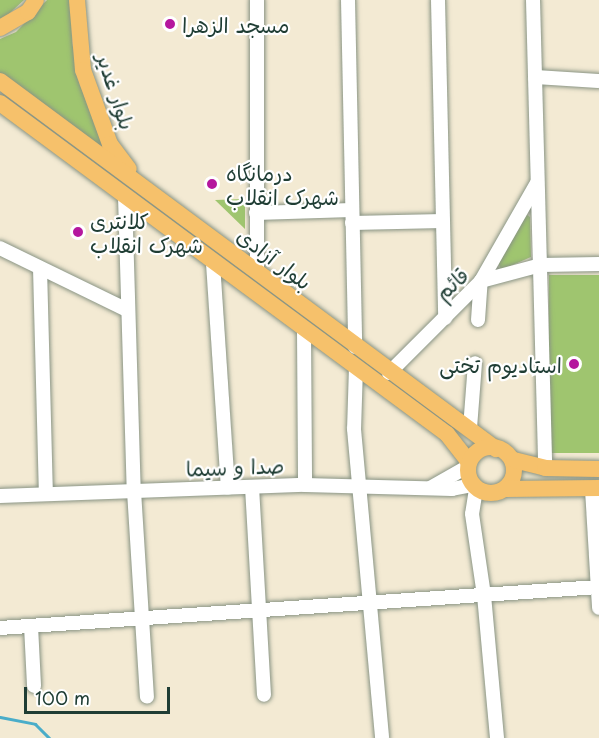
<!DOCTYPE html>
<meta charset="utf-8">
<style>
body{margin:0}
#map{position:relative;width:599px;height:738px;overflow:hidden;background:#f3ead3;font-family:"Playpen Sans","Playpen Sans Arabic",sans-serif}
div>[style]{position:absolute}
.green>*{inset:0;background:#9fc56f;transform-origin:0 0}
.stream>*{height:3px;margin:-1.5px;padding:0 1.5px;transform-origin:1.5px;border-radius:1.5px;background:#4aadc9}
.roads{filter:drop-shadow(0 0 2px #899484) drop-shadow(0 0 2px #899484)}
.minor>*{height:14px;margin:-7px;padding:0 7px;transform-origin:7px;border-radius:7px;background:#fff}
.major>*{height:16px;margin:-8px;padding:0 8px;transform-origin:8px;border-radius:8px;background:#f6c16b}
.major>.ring{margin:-8px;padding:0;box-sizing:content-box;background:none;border:16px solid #f6c16b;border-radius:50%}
.dots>*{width:16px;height:16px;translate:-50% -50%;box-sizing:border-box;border:3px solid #fff;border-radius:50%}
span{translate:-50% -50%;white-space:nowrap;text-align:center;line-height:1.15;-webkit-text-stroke:4.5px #fff;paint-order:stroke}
.poi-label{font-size:21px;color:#1f3d34}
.left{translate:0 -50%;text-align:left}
.right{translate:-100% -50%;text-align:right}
.street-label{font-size:21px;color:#1f3d34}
.scale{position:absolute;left:24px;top:687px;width:146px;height:27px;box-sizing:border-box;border:3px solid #1f3d34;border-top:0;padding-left:8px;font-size:18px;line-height:21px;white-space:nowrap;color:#1f3d34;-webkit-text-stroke:4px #fff;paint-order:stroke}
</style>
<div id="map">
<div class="green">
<i style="clip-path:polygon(0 0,24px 0,0 22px)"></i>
<i style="clip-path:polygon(47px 0,71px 0,72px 42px,80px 86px,119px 163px,0 75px,0 39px,16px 32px)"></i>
<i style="clip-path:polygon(245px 199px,245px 229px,215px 200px)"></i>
<i style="clip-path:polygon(526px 214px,530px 217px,531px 257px,501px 270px,498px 262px)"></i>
<i style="left:549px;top:275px;width:50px;height:178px"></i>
</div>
<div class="stream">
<i style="left:0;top:717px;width:36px;rotate:11deg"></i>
<i style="left:35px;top:724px;width:20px;rotate:45deg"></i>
</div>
<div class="roads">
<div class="minor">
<i style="left:348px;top:0;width:347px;rotate:88.8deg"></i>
<i style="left:438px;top:0;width:318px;rotate:88.7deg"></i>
<i style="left:533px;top:0;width:468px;rotate:88.5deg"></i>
<i style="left:535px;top:77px;width:64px;rotate:3.6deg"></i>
<i style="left:125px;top:196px;width:295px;rotate:88.3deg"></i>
<i style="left:134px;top:491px;width:206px;rotate:86.4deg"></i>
<i style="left:256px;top:213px;width:96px;rotate:-1.8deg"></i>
<i style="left:352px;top:223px;width:91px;rotate:-1.3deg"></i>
<i style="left:0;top:248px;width:141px;rotate:26deg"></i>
<i style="left:213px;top:263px;width:225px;rotate:86.2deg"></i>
<i style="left:40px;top:268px;width:226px;rotate:88.5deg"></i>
<i style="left:257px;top:272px;width:272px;rotate:-90deg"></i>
<i style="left:478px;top:320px;width:39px;rotate:-86deg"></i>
<i style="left:481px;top:281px;width:113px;rotate:-60.3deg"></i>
<i style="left:304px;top:331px;width:154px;rotate:89.6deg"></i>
<i style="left:356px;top:367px;width:62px;rotate:91.8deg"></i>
<i style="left:354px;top:429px;width:310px;rotate:84.8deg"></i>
<i style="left:389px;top:373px;width:130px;rotate:-45deg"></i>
<i style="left:481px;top:281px;width:62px;rotate:-14.9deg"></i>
<i style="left:541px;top:265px;width:58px;rotate:-1deg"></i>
<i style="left:470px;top:428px;width:65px;rotate:-85.6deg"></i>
<i style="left:252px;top:487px;width:208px;rotate:86.7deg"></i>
<i style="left:430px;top:488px;width:43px;rotate:-29.6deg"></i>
<i style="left:476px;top:489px;width:25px;rotate:99deg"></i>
<i style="left:472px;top:514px;width:82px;rotate:81.6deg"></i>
<i style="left:484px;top:595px;width:144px;rotate:84.8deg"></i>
<i style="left:592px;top:489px;width:119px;rotate:86.6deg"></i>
<i style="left:0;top:496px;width:305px;rotate:-2.1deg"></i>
<i style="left:305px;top:485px;width:147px;rotate:1.6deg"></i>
<i style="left:452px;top:489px;width:20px;rotate:-11deg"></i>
<i style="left:31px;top:626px;width:60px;rotate:87.1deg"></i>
<i style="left:0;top:628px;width:600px;rotate:-3.92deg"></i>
</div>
<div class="major">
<i style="left:77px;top:0;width:70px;rotate:85.1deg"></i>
<i style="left:83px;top:70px;width:79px;rotate:70deg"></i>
<i style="left:110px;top:144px;width:31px;rotate:53deg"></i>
<i style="left:0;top:28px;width:32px;rotate:-30deg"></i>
<i style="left:28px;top:12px;width:14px;rotate:-56deg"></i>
<i style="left:0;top:81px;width:618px;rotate:36.57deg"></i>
<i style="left:0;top:103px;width:556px;rotate:36.52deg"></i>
<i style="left:447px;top:434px;width:34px;rotate:52deg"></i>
<i class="ring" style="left:468px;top:447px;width:30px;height:30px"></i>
<i style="left:514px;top:460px;width:32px;rotate:14deg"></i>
<i style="left:545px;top:468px;width:54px;rotate:1.1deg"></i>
<i style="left:506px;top:489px;width:93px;rotate:-0.6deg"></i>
</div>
</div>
<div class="dots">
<i style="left:170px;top:24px;background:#b5179e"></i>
<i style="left:212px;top:184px;background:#b5179e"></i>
<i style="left:78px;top:232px;background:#b5179e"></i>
<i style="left:574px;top:364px;background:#b5179e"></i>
</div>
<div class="poi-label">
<span class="left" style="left:182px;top:24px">مسجد الزهرا</span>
<span class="left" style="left:226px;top:184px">درمانگاه<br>شهرک انقلاب</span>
<span class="left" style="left:90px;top:232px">کلانتری<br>شهرک انقلاب</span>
<span class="right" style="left:562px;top:364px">استادیوم تختی</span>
</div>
<div class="street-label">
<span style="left:117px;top:91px;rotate:72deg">بلوار غدیر</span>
<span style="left:275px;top:258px;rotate:37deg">بلوار آزادی</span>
<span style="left:451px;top:283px;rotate:-42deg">قائم</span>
<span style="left:235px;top:466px;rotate:-2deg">صدا و سیما</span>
</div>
<div class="scale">100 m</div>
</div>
